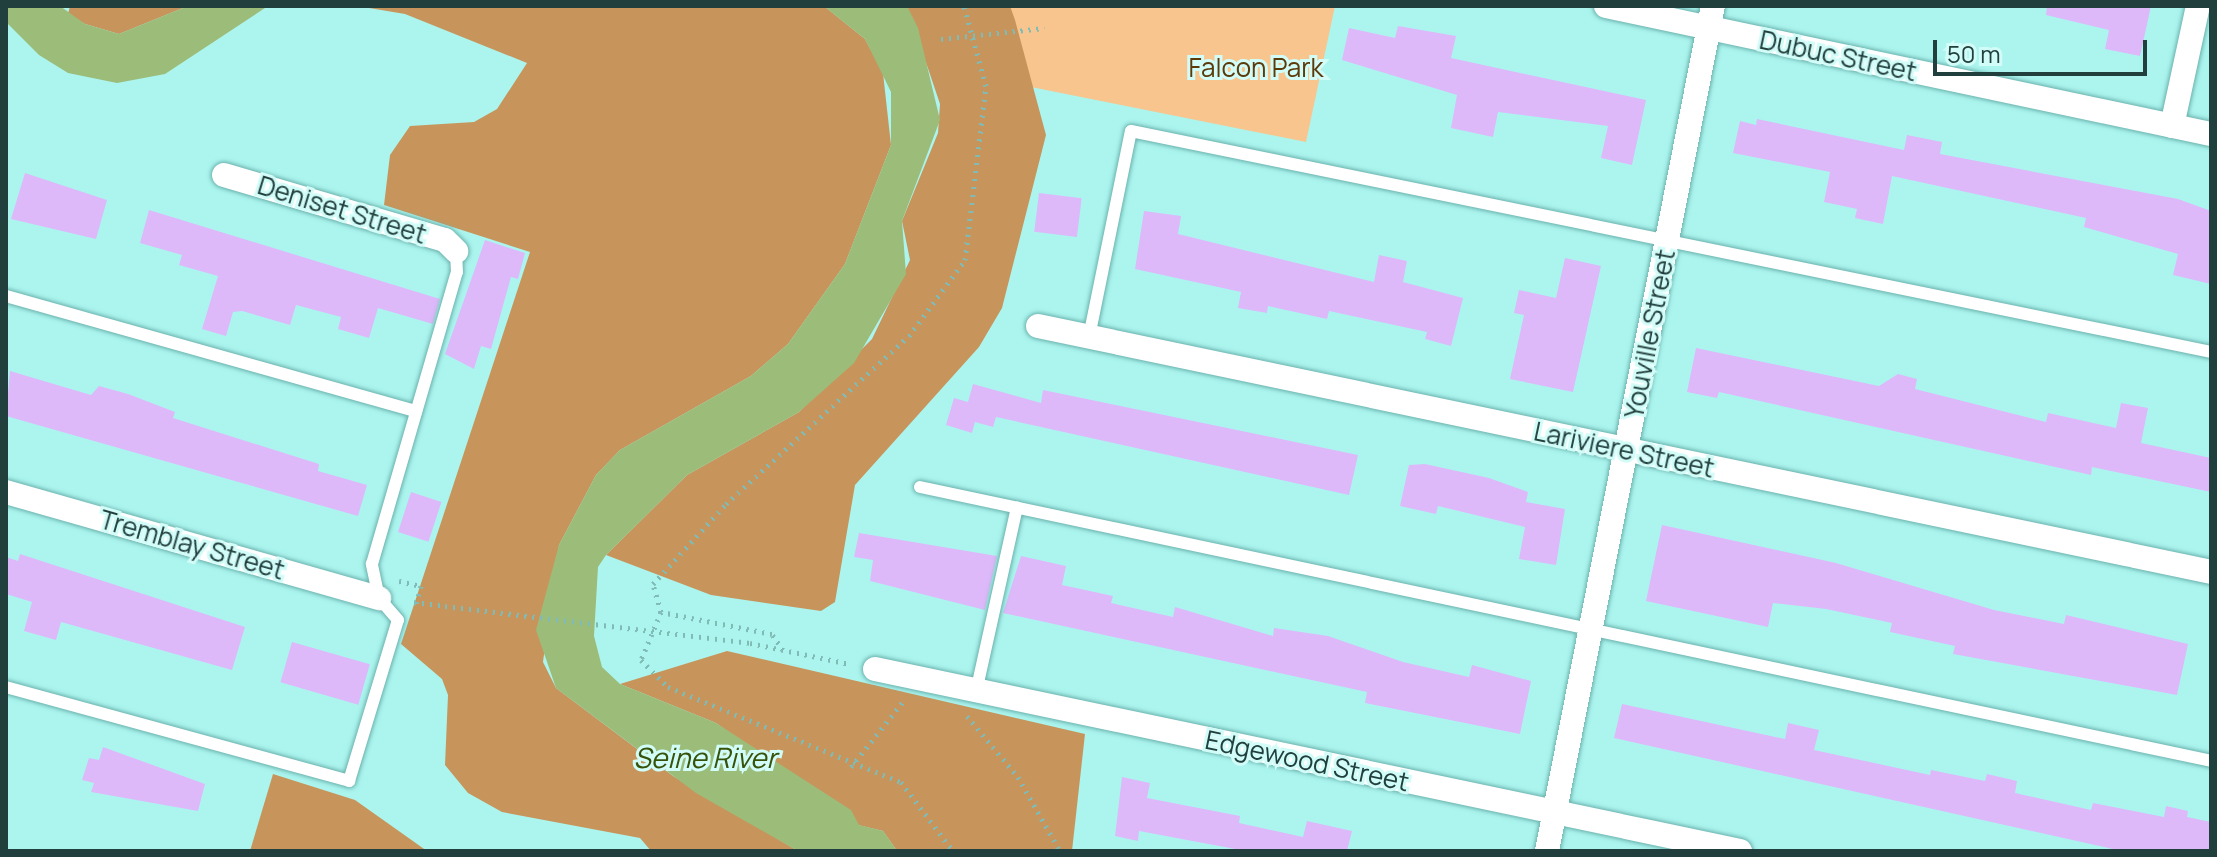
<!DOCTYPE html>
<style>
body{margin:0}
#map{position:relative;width:2217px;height:857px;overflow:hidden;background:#acf5ef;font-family:Manrope,sans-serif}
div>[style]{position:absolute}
.green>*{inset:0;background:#f7c58d}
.forest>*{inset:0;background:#c7955b}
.water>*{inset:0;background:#9cbc7a}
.building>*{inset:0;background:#ddb9fa;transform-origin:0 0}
.path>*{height:5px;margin-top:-2.5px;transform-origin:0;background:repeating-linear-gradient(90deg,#80bbb6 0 2px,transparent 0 8px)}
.roads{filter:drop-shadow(0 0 2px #6bb2ad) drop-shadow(0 0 2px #6bb2ad)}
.lane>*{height:12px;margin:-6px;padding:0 6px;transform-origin:6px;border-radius:6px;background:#fff}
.street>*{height:24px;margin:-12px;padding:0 12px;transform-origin:12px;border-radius:12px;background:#fff}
.path-bridge>*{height:5px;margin-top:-2.5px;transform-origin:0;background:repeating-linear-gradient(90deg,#80bbb6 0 2px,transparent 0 8px)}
span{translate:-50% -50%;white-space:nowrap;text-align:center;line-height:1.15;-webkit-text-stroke:6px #d2fcf8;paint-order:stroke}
.street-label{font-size:26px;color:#213f3d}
.park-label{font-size:26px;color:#5c3a0a}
.water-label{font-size:28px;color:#37530a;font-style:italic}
.frame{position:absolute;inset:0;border:8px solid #213f3d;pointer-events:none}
.scale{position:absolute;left:1933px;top:40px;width:214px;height:36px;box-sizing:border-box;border:4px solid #213f3d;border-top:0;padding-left:10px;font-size:24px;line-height:28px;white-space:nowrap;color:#213f3d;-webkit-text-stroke:6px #d2fcf8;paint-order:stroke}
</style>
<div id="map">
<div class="green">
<i style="clip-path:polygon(907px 6px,1335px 6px,1306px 142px,926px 66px)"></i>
</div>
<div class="forest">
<i style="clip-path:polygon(70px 6px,188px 6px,119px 34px,85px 24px,68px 14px)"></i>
<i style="clip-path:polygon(357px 6px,824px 6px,865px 39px,883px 73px,891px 145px,845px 264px,788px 344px,751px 376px,620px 450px,596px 475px,559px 545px,543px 662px,556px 688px,673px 776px,798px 851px,651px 851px,640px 838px,502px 812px,468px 793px,445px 765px,448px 695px,442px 679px,401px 644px,530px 252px,384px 205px,390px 155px,410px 126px,474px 122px,497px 109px,527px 63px,405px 14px)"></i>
<i style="clip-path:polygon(907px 6px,1010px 6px,1015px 20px,1046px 135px,1002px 308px,979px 347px,855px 485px,835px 602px,821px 611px,711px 595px,606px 555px,687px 475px,799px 412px,872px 339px,910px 260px,902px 221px,938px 133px,940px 104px)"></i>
<i style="clip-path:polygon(727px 651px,1085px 734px,1072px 851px,897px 851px,883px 831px,858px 825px,716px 723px,620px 684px)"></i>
<i style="clip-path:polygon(273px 774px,355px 800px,427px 851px,250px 851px)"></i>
</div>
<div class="water">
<i style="clip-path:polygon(6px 6px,60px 6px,85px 24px,119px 34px,188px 6px,268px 6px,165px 74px,117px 83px,68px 73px,39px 55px,6px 22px)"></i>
<i style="clip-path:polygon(824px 6px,907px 6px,918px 28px,940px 120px,902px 221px,906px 274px,854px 363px,799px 412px,687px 475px,606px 555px,598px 567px,594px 636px,602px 667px,620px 684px,716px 723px,851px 810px,859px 825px,883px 831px,897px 851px,798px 851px,696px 793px,556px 688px,536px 630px,559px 545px,596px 475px,620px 450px,751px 376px,788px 344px,845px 264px,891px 145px,891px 92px,865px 39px)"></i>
</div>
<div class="building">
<i style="clip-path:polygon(2047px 6px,2151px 6px,2140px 56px,2105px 49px,2109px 30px,2046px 15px)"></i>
<i style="clip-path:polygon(1398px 26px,1456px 36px,1451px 58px,1646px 100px,1632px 165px,1601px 158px,1608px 126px,1498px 112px,1493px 137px,1451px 128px,1457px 95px,1342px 60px,1349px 28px,1395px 38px)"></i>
<i style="clip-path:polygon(1757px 119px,1904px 150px,1907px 135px,1942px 142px,1940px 154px,2178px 199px,2211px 211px,2211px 284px,2173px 275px,2178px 254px,2084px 227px,2086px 218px,1892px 176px,1883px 224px,1855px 218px,1857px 209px,1824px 202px,1830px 172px,1733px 153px,1740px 121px,1756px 125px)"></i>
<i style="clip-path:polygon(25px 173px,107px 200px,96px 239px,11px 219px)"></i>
<i style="left:1039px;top:193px;width:43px;height:39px;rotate:7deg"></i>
<i style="clip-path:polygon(149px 210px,440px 299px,433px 324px,378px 308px,369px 338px,338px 329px,341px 317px,296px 305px,290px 325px,242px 311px,233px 312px,226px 336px,202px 329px,218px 276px,179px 265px,182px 255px,140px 243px)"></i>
<i style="clip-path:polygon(1144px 211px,1181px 216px,1178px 234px,1374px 282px,1379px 255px,1407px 261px,1403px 282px,1463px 298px,1451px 346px,1425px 339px,1427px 332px,1329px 311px,1327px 319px,1268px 306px,1267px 313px,1238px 308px,1241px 292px,1135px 269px)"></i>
<i style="clip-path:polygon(485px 240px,525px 253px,518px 279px,511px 277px,491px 349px,481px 346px,474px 369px,445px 354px)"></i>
<i style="clip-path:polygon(1565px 258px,1601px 266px,1573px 392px,1510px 379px,1524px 315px,1514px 313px,1519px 290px,1556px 298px)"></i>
<i style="clip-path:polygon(1696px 348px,1879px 386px,1898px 374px,1917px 379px,1915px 389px,2046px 422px,2048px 413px,2116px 428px,2121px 403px,2148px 408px,2141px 443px,2211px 458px,2211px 492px,2092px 467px,2091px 475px,1719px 392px,1717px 398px,1687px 392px)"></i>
<i style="clip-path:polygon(10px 371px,91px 395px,99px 386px,128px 394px,175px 412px,173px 418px,319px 464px,318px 471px,367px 485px,358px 516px,6px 416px)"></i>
<i style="clip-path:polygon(973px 384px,1041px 403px,1043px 390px,1358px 455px,1349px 495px,996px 417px,993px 427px,975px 422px,972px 433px,946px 425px,954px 398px,968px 402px)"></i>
<i style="clip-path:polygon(1425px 464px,1489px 478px,1528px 492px,1526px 502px,1565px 509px,1556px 565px,1519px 559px,1525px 527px,1438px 506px,1436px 514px,1400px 506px,1409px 465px)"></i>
<i style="left:411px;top:492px;width:32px;height:42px;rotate:18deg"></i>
<i style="clip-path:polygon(1662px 525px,1836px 563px,1994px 610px,2064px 624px,2066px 615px,2188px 644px,2177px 695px,1953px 654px,1955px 646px,1890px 632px,1892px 623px,1826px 609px,1773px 603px,1768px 627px,1646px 601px)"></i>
<i style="clip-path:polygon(859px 533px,997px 556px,985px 610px,870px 581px,873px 560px,854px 557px)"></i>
<i style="clip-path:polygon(20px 554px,245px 627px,232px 670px,61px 622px,56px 640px,24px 631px,32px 602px,6px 594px,6px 557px,18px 561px)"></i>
<i style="clip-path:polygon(1021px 556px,1066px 566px,1062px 585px,1113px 596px,1111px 603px,1173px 617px,1175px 607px,1273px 636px,1274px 628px,1328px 636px,1403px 662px,1469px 677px,1472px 665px,1531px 681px,1520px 734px,1365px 703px,1367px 692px,1003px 613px)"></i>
<i style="left:292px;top:642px;width:81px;height:42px;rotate:16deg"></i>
<i style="clip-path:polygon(1622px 704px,1785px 739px,1788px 723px,1819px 730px,1814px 750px,1930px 775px,1931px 770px,1985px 781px,1987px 774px,2017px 781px,2015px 793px,2091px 810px,2093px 803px,2164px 817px,2166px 806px,2188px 811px,2187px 817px,2211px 822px,2211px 851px,2122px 851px,1614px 738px)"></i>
<i style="clip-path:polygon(103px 747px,205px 784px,198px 811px,91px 792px,94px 783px,82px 780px,89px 758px,99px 760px)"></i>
<i style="clip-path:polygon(1122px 777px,1150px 783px,1147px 798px,1240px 816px,1239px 823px,1303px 837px,1307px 821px,1352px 831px,1347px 851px,1246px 851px,1139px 831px,1138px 841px,1115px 836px)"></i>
</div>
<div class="path">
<i style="left:941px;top:39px;width:104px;rotate:-6.1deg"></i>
<i style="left:399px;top:581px;width:23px;rotate:13deg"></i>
<i style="left:421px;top:586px;width:24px;rotate:105deg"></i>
<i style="left:414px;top:602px;width:31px;rotate:7deg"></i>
<i style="left:661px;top:612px;width:52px;rotate:112.6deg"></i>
<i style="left:641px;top:660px;width:38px;rotate:45deg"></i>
<i style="left:668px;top:687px;width:252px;rotate:22.2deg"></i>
<i style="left:901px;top:782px;width:86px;rotate:53deg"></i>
<i style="left:750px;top:643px;width:102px;rotate:11.9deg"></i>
<i style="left:783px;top:650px;width:19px;rotate:-125deg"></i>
<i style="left:772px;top:634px;width:113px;rotate:-168.8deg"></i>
<i style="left:661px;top:612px;width:29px;rotate:-106deg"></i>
<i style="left:653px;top:584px;width:108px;rotate:-47.6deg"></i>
<i style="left:726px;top:504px;width:248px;rotate:-42.6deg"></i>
<i style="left:909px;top:336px;width:94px;rotate:-53.6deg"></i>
<i style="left:965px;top:260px;width:175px;rotate:-83.1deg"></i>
<i style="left:986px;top:86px;width:83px;rotate:-105.4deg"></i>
<i style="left:967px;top:716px;width:80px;rotate:50.1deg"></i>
<i style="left:1018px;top:777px;width:85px;rotate:60.4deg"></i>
<i style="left:851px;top:767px;width:87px;rotate:-51.5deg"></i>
</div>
<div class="roads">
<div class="lane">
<i style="left:6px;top:296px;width:426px;rotate:15.7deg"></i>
<i style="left:1089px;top:337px;width:210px;rotate:-78.5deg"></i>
<i style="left:1131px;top:131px;width:1102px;rotate:11.56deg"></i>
<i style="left:920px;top:487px;width:1320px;rotate:11.98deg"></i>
<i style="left:6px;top:687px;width:356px;rotate:15.3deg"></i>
<i style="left:349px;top:781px;width:168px;rotate:-73.1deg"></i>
<i style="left:398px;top:620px;width:29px;rotate:-131deg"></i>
<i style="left:379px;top:598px;width:35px;rotate:-102deg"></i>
<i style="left:372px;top:564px;width:304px;rotate:-73.8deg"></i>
<i style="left:457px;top:272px;width:21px;rotate:-93deg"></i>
<i style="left:976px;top:692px;width:189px;rotate:-77.5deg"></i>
</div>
<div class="street">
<i style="left:1606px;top:6px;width:618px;rotate:11.95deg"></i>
<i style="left:2172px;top:126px;width:123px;rotate:-77.8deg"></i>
<i style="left:224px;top:175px;width:230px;rotate:16.4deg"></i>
<i style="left:445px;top:240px;width:16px;rotate:45deg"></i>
<i style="left:1038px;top:326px;width:1199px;rotate:11.84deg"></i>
<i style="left:6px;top:492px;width:388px;rotate:15.9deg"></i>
<i style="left:875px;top:669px;width:884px;rotate:11.88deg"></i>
<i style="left:1547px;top:851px;width:861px;rotate:-78.89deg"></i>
</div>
</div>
<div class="path-bridge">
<i style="left:445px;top:606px;width:307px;rotate:6.9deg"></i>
</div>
<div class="street-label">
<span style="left:1838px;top:56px;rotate:12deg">Dubuc Street</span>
<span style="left:342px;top:210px;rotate:17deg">Deniset Street</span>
<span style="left:1650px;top:334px;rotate:-79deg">Youville Street</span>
<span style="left:1624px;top:450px;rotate:12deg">Lariviere Street</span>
<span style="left:192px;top:545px;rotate:16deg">Tremblay Street</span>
<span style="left:1307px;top:761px;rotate:12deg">Edgewood Street</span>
</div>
<div class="park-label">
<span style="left:1256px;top:68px">Falcon Park</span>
</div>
<div class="water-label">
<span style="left:705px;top:757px">Seine River</span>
</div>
<div class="frame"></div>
<div class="scale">50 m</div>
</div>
